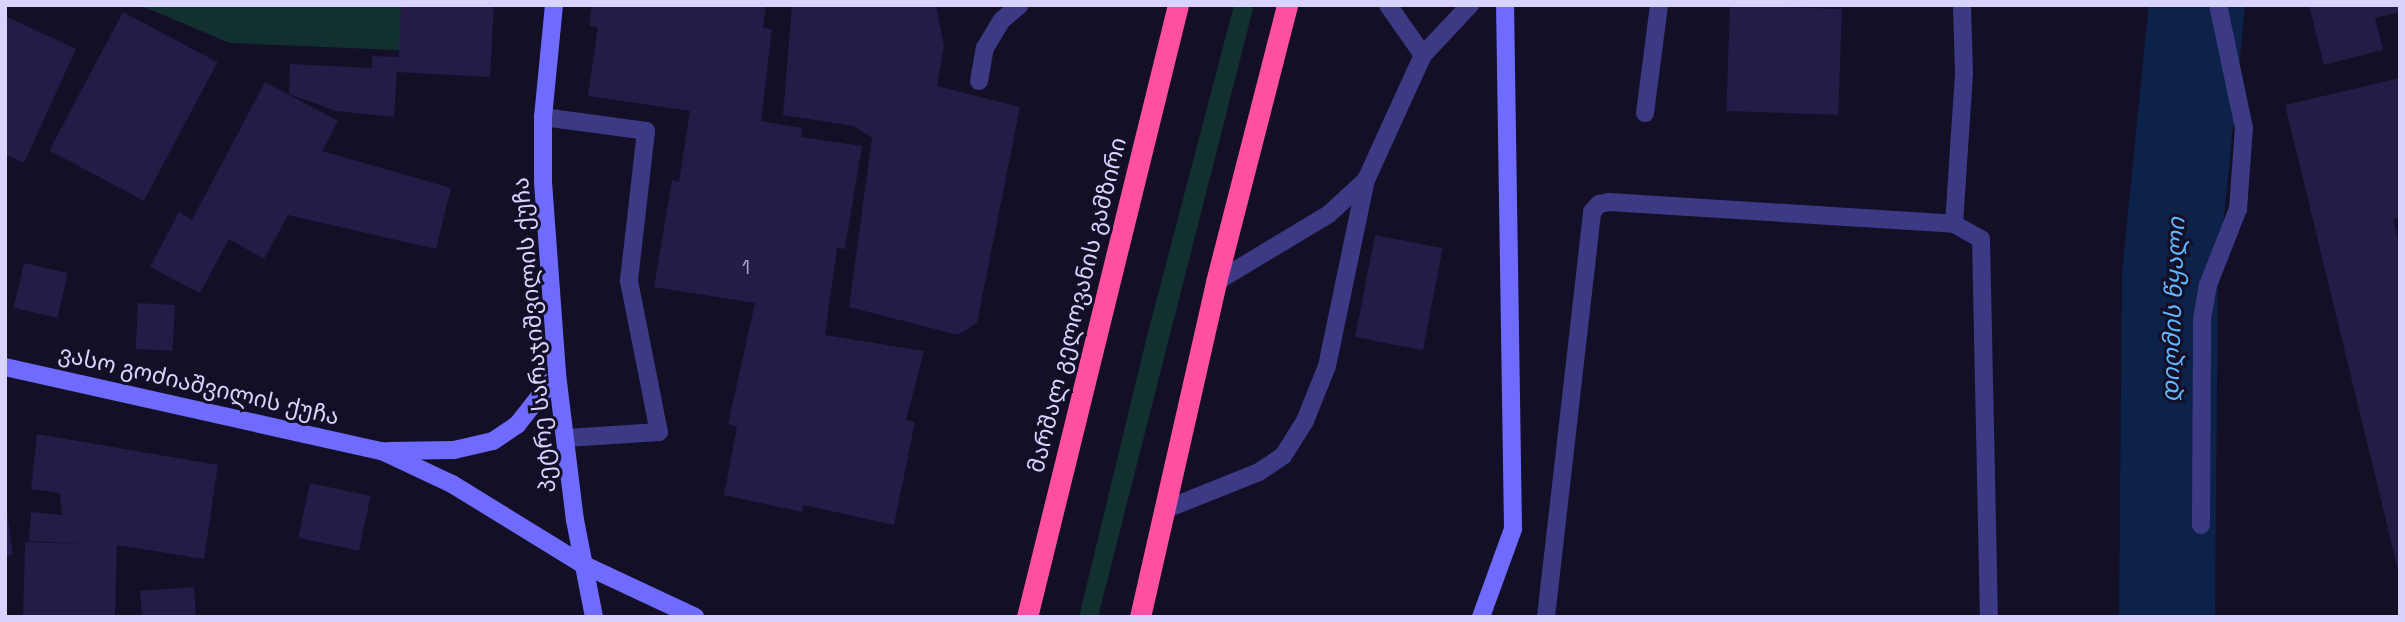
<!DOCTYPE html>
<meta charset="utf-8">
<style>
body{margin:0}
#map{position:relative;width:2405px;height:622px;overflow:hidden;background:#130f26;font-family:"Space Grotesk","Noto Sans Georgian",sans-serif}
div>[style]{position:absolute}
.green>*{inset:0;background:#12302f}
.river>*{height:96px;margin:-48px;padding:0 48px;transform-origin:48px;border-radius:48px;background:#0c2248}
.building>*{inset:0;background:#241b47;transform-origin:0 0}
.lane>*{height:18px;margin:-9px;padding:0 9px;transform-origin:9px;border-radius:9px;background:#3d3a85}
.secondary>*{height:18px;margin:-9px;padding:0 9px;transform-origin:9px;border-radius:9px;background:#6f6bff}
.highway>*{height:21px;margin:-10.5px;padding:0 10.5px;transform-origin:10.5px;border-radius:10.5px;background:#ff4fa3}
span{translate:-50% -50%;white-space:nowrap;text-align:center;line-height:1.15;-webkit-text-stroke:6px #130f26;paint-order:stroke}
.number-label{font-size:19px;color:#aca6d1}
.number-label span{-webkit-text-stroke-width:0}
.street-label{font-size:23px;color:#d9d4ff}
.water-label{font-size:24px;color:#62b6ff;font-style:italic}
.frame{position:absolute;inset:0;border:7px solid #d9d4ff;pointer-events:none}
</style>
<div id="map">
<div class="green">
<i style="clip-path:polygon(139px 5px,479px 5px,489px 54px,230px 43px)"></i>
<i style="clip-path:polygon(1234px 5px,1254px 5px,1098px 617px,1079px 617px,1146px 340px)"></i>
</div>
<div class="river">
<i style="left:2167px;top:617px;width:342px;rotate:-89.5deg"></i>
<i style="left:2170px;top:275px;width:271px;rotate:-84.3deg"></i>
</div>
<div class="building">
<i style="clip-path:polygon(401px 5px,494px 5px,490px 77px,397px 72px,394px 117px,336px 111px,289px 94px,290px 64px,372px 68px,372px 56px,399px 57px)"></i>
<i style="clip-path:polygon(592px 5px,766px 5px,763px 28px,772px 29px,761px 121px,802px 128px,801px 137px,862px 146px,845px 249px,837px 248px,825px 335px,924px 351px,906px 420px,915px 422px,894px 525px,804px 505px,802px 512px,724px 495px,737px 427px,728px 424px,755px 303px,654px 287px,672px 180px,679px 182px,690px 111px,588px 96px,598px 27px,589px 26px)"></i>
<i style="clip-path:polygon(792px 5px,936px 5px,944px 47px,937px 86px,1020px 107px,977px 323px,958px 335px,849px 307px,872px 138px,854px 126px,783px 115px)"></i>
<i style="left:1730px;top:5px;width:112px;height:106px;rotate:2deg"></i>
<i style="clip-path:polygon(2309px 5px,2400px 5px,2400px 12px,2375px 18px,2383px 50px,2324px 65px)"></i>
<i style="left:123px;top:12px;width:107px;height:157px;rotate:28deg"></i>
<i style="clip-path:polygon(5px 16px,76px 49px,24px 163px,5px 154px)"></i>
<i style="clip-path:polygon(2400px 78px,2400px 217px,2393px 219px,2400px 250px,2399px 574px,2285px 105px)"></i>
<i style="clip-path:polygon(265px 82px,338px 121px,322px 151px,451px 188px,436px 249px,288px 215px,264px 259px,229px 239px,200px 293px,150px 267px,179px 212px,192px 220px)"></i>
<i style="left:1375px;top:235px;width:69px;height:104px;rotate:11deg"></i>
<i style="left:24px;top:263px;width:45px;height:46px;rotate:13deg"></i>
<i style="left:138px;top:303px;width:37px;height:46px;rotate:3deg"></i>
<i style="clip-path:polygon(37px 434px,218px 465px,204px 559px,117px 545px,115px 617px,23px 617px,25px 542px,90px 544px,29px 541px,31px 512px,62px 515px,60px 493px,31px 489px)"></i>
<i style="left:310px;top:483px;width:62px;height:56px;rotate:12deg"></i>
<i style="clip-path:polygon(5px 495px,13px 555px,5px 556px)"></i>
<i style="left:194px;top:587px;width:30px;height:54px;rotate:86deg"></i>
</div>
<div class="lane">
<i style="left:1423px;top:55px;width:69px;rotate:-46.8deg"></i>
<i style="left:979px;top:81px;width:34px;rotate:-80deg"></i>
<i style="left:985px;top:48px;width:33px;rotate:-59deg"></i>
<i style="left:1002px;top:20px;width:23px;rotate:-40deg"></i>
<i style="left:1645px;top:113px;width:109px;rotate:-82.6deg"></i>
<i style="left:543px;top:117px;width:104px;rotate:7.7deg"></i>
<i style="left:646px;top:131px;width:151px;rotate:96.5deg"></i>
<i style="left:629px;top:281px;width:154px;rotate:78.8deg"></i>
<i style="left:659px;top:432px;width:92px;rotate:176.3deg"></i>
<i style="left:1954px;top:224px;width:150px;rotate:-86.2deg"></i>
<i style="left:1964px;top:74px;width:69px;rotate:-91.7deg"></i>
<i style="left:1216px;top:282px;width:132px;rotate:-31deg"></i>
<i style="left:1329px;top:214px;width:50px;rotate:-42.6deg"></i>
<i style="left:1366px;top:180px;width:137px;rotate:-65.5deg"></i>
<i style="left:1423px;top:55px;width:61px;rotate:-125deg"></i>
<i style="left:1164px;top:510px;width:102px;rotate:-21.8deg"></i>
<i style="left:1259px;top:472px;width:29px;rotate:-34deg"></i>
<i style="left:1283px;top:456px;width:41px;rotate:-57.8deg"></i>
<i style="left:1305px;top:421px;width:59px;rotate:-68.2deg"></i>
<i style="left:1327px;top:366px;width:190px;rotate:-78.2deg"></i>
<i style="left:2201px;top:525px;width:206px;rotate:-89.7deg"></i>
<i style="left:2202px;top:319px;width:35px;rotate:-80deg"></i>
<i style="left:2208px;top:285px;width:82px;rotate:-68.5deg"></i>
<i style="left:2238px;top:209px;width:81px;rotate:-85.8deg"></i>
<i style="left:2244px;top:128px;width:126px;rotate:-101.9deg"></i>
<i style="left:1546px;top:617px;width:408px;rotate:-83.5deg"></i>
<i style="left:1592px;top:212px;width:11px;rotate:-49deg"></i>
<i style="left:1599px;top:204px;width:10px;rotate:-11deg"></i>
<i style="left:1609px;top:202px;width:346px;rotate:3.6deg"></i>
<i style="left:1954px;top:224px;width:31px;rotate:29deg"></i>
<i style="left:1981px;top:239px;width:378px;rotate:88.8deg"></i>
</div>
<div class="secondary">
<i style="left:554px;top:5px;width:113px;rotate:95.6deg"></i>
<i style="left:543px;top:117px;width:65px;rotate:90deg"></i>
<i style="left:543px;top:182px;width:193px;rotate:85.8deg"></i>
<i style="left:557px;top:374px;width:147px;rotate:83deg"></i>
<i style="left:575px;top:520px;width:99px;rotate:78.9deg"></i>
<i style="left:5px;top:367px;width:386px;rotate:12.6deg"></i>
<i style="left:382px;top:451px;width:77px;rotate:25.2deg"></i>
<i style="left:452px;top:484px;width:153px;rotate:31.6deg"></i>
<i style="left:582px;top:564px;width:125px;rotate:25.1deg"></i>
<i style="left:388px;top:451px;width:66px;rotate:-0.9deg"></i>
<i style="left:454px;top:450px;width:40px;rotate:-13deg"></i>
<i style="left:493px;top:441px;width:29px;rotate:-34deg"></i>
<i style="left:517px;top:425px;width:65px;rotate:-51.9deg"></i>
<i style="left:1481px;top:617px;width:94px;rotate:-70deg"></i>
<i style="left:1513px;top:529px;width:524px;rotate:-90.87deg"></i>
</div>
<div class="highway">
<i style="left:1027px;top:617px;width:630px;rotate:-76.14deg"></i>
<i style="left:1140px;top:617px;width:344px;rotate:-77.2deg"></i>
<i style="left:1216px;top:282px;width:286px;rotate:-75.6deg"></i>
</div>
<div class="number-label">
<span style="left:746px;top:268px">1</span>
</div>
<div class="street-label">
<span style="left:1077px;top:305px;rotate:-76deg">მარშალ გელოვანის გამზირი</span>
<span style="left:534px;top:335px;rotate:-95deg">პეტრე სარაჯიშვილის ქუჩა</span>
<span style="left:199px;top:385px;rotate:13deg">ვასო გოძიაშვილის ქუჩა</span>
</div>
<div class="water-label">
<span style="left:2173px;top:310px;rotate:-88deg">დიღმის წყალი</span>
</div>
<div class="frame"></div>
</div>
